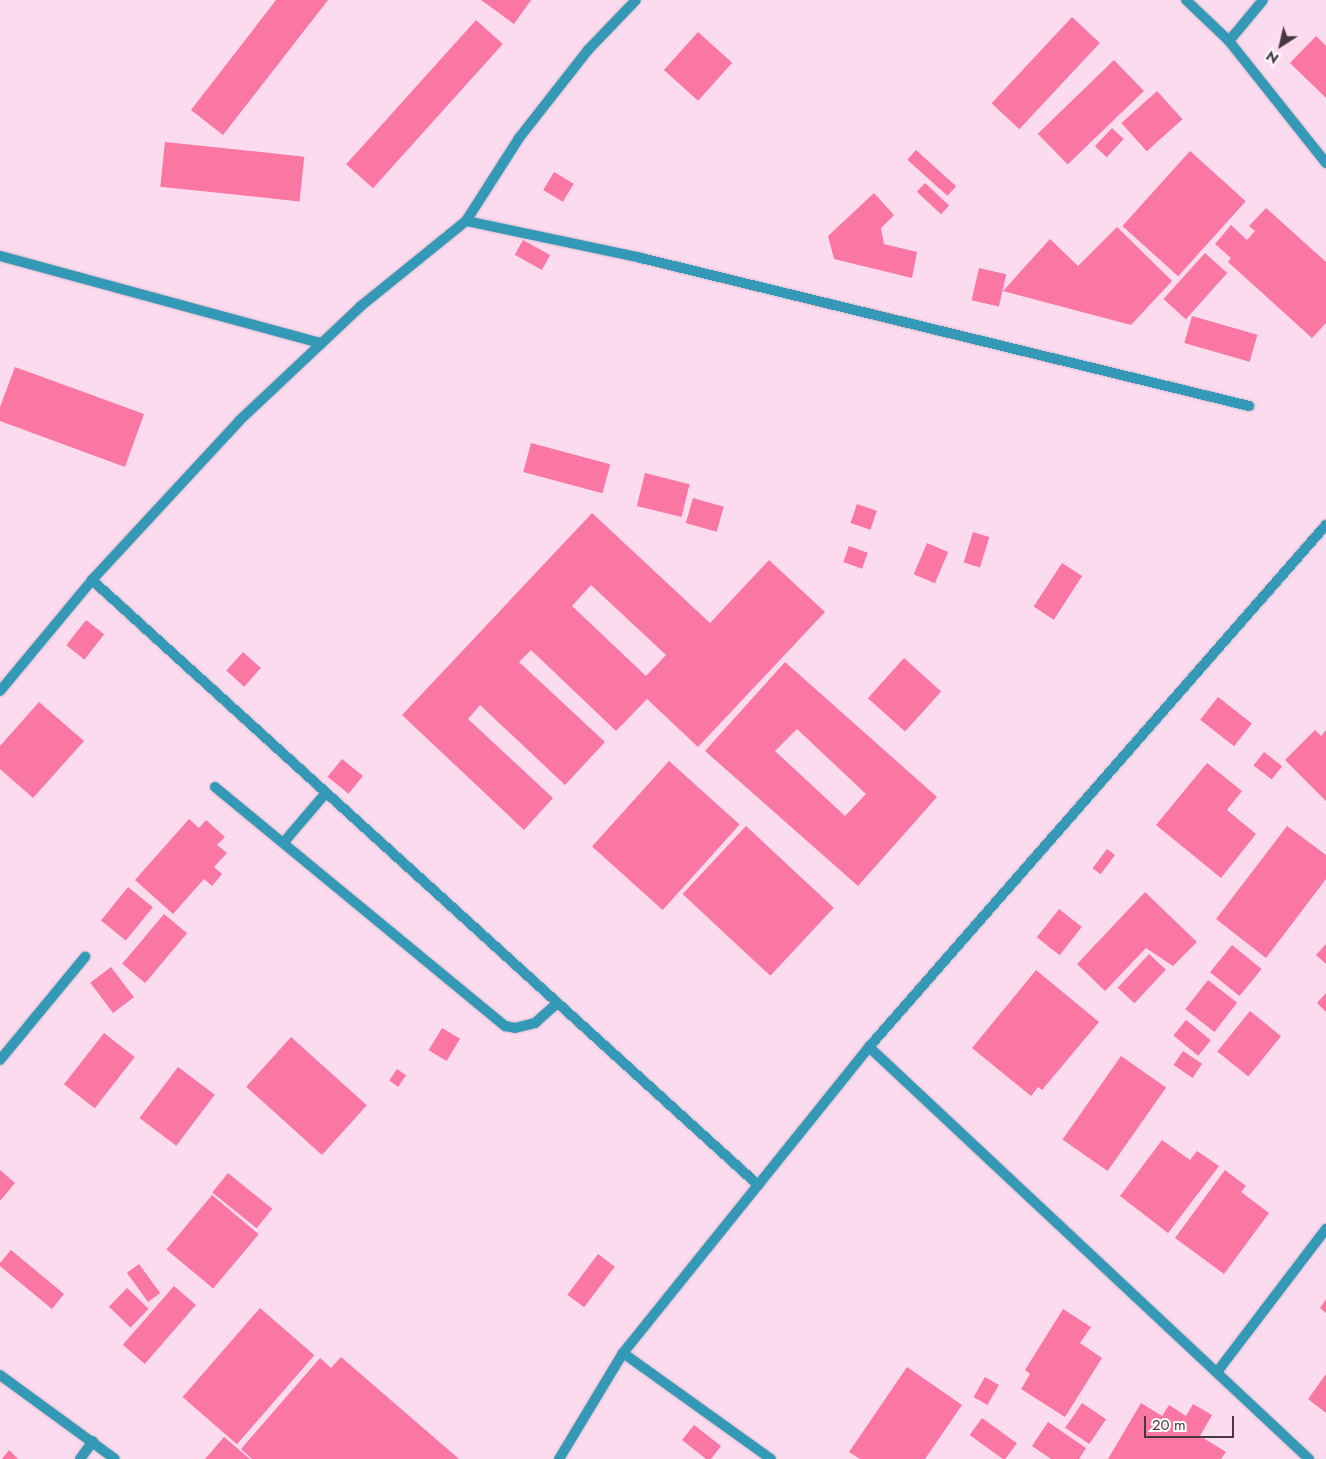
<!DOCTYPE html>
<style>
body{margin:0}
#map{position:relative;width:1326px;height:1459px;overflow:hidden;background:#fcdbef;font-family:Jost,sans-serif}
div>[style]{position:absolute}
.building>*{inset:0;background:#f977a2;transform-origin:0 0}
.roads{filter:drop-shadow(0 0 1px #d8bacc) drop-shadow(0 0 1px #d8bacc)}
.service>*{height:10px;margin:-5px;padding:0 5px;transform-origin:5px;border-radius:5px;background:#3399b7}
.minor>*{height:10px;margin:-5px;padding:0 5px;transform-origin:5px;border-radius:5px;background:#3399b7}
.tertiary>*{height:10px;margin:-5px;padding:0 5px;transform-origin:5px;border-radius:5px;background:#3399b7}
span{translate:-50% -50%;white-space:nowrap;text-align:center;line-height:1.15;-webkit-text-stroke:4px #fff;paint-order:stroke}
.north{position:absolute;left:1256px;top:20px;width:50px;height:50px;-webkit-text-stroke:4px #fff;paint-order:stroke;rotate:215deg;font-size:14px;font-weight:700;line-height:20px;text-align:center;color:#473741}
.north::after{content:'';display:block;margin:auto;width:18px;height:22px;background:#473741;clip-path:polygon(50% 0,100% 100%,50% 72%,0 100%)}
.scale{position:absolute;left:1144px;top:1416px;width:90px;height:22px;box-sizing:border-box;border:2px solid #473741;border-top:0;padding-left:6px;font-size:15px;line-height:18px;white-space:nowrap;color:#473741;-webkit-text-stroke:4px #fff;paint-order:stroke}
</style>
<div id="map">
<div class="building">
<i style="clip-path:polygon(276px 0,328px 0,223px 135px,191px 110px)"></i>
<i style="clip-path:polygon(481px 0,531px 0,514px 24px)"></i>
<i style="left:1072px;top:17px;width:38px;height:118px;rotate:43deg"></i>
<i style="left:476px;top:20px;width:36px;height:194px;rotate:42deg"></i>
<i style="left:698px;top:32px;width:46px;height:51px;rotate:42deg"></i>
<i style="clip-path:polygon(1316px 36px,1326px 46px,1326px 98px,1290px 63px)"></i>
<i style="left:1114px;top:60px;width:43px;height:106px;rotate:46deg"></i>
<i style="left:1157px;top:91px;width:38px;height:48px;rotate:48deg"></i>
<i style="left:1112px;top:128px;width:16px;height:25px;rotate:43deg"></i>
<i style="left:165px;top:142px;width:140px;height:45px;rotate:6deg"></i>
<i style="left:916px;top:150px;width:54px;height:13px;rotate:42deg"></i>
<i style="left:1190px;top:151px;width:75px;height:101px;rotate:42deg"></i>
<i style="left:554px;top:172px;width:23px;height:21px;rotate:31deg"></i>
<i style="left:925px;top:183px;width:33px;height:12px;rotate:43deg"></i>
<i style="clip-path:polygon(874px 193px,894px 215px,881px 228px,884px 244px,917px 252px,912px 278px,834px 259px,828px 236px)"></i>
<i style="clip-path:polygon(1266px 208px,1326px 262px,1326px 323px,1312px 338px,1228px 262px,1231px 258px,1215px 244px,1231px 225px,1247px 240px,1255px 231px,1249px 226px)"></i>
<i style="clip-path:polygon(1117px 227px,1172px 281px,1131px 325px,1003px 291px,1050px 239px,1078px 266px)"></i>
<i style="left:523px;top:240px;width:31px;height:17px;rotate:29deg"></i>
<i style="left:1205px;top:253px;width:30px;height:62px;rotate:42deg"></i>
<i style="left:979px;top:268px;width:28px;height:33px;rotate:13deg"></i>
<i style="left:1192px;top:316px;width:68px;height:28px;rotate:16deg"></i>
<i style="clip-path:polygon(15px 367px,144px 414px,125px 467px,0 421px,0 407px)"></i>
<i style="left:531px;top:443px;width:82px;height:30px;rotate:15deg"></i>
<i style="left:645px;top:473px;width:46px;height:34px;rotate:14deg"></i>
<i style="left:693px;top:498px;width:32px;height:26px;rotate:16deg"></i>
<i style="left:857px;top:504px;width:21px;height:20px;rotate:19deg"></i>
<i style="clip-path:polygon(evenodd,592px 513px,710px 623px,769px 560px,825px 612px,698px 747px,647px 699px,616px 731px,531px 650px,519px 662px,605px 742px,565px 785px,480px 705px,468px 719px,553px 798px,524px 830px,402px 715px,592px 513px,591px 585px,666px 655px,646px 676px,572px 606px,591px 585px)"></i>
<i style="left:973px;top:532px;width:17px;height:32px;rotate:17deg"></i>
<i style="left:927px;top:543px;width:23px;height:34px;rotate:23deg"></i>
<i style="left:849px;top:546px;width:20px;height:17px;rotate:20deg"></i>
<i style="left:1062px;top:563px;width:24px;height:52px;rotate:33deg"></i>
<i style="left:86px;top:620px;width:23px;height:32px;rotate:38deg"></i>
<i style="left:243px;top:652px;width:24px;height:25px;rotate:42deg"></i>
<i style="left:904px;top:658px;width:50px;height:54px;rotate:42deg"></i>
<i style="clip-path:polygon(evenodd,785px 662px,937px 797px,858px 886px,705px 751px,785px 662px,797px 729px,866px 794px,845px 816px,775px 751px,797px 729px)"></i>
<i style="left:1218px;top:697px;width:43px;height:29px;rotate:38deg"></i>
<i style="clip-path:polygon(39px 702px,84px 741px,33px 798px,0 769px,0 746px)"></i>
<i style="clip-path:polygon(1315px 730px,1321px 736px,1326px 730px,1326px 801px,1285px 760px)"></i>
<i style="left:1264px;top:752px;width:23px;height:17px;rotate:38deg"></i>
<i style="left:342px;top:759px;width:27px;height:23px;rotate:39deg"></i>
<i style="left:669px;top:761px;width:95px;height:115px;rotate:42deg"></i>
<i style="clip-path:polygon(1207px 763px,1242px 791px,1227px 810px,1256px 834px,1221px 878px,1156px 825px)"></i>
<i style="clip-path:polygon(189px 819px,199px 828px,206px 820px,225px 837px,217px 845px,227px 853px,214px 867px,222px 874px,212px 886px,204px 879px,173px 914px,135px 880px)"></i>
<i style="left:746px;top:826px;width:120px;height:93px;rotate:43deg"></i>
<i style="clip-path:polygon(1287px 826px,1326px 855px,1326px 879px,1266px 958px,1216px 919px)"></i>
<i style="left:1107px;top:849px;width:10px;height:24px;rotate:37deg"></i>
<i style="left:128px;top:887px;width:32px;height:43px;rotate:39deg"></i>
<i style="clip-path:polygon(1145px 892px,1197px 942px,1173px 966px,1146px 948px,1105px 991px,1077px 964px)"></i>
<i style="left:1059px;top:909px;width:29px;height:36px;rotate:38deg"></i>
<i style="left:164px;top:914px;width:30px;height:65px;rotate:40deg"></i>
<i style="clip-path:polygon(1326px 944px,1326px 964px,1316px 955px)"></i>
<i style="left:1232px;top:945px;width:38px;height:35px;rotate:39deg"></i>
<i style="left:1149px;top:954px;width:23px;height:46px;rotate:43deg"></i>
<i style="left:111px;top:967px;width:38px;height:26px;rotate:53deg"></i>
<i style="clip-path:polygon(1036px 970px,1099px 1022px,1042px 1090px,1038px 1087px,1031px 1096px,972px 1048px)"></i>
<i style="left:1208px;top:980px;width:37px;height:37px;rotate:38deg"></i>
<i style="clip-path:polygon(1326px 993px,1326px 1012px,1317px 1003px)"></i>
<i style="left:1250px;top:1011px;width:40px;height:52px;rotate:39deg"></i>
<i style="left:1186px;top:1020px;width:32px;height:20px;rotate:39deg"></i>
<i style="left:442px;top:1028px;width:21px;height:26px;rotate:31deg"></i>
<i style="left:104px;top:1033px;width:39px;height:65px;rotate:38deg"></i>
<i style="left:291px;top:1037px;width:102px;height:67px;rotate:42deg"></i>
<i style="left:1183px;top:1051px;width:23px;height:17px;rotate:34deg"></i>
<i style="left:1121px;top:1056px;width:55px;height:102px;rotate:35deg"></i>
<i style="left:178px;top:1067px;width:46px;height:64px;rotate:37deg"></i>
<i style="left:397px;top:1069px;width:11px;height:14px;rotate:34deg"></i>
<i style="clip-path:polygon(1162px 1140px,1190px 1160px,1197px 1151px,1219px 1166px,1168px 1233px,1120px 1196px)"></i>
<i style="clip-path:polygon(0 1170px,15px 1183px,0 1201px)"></i>
<i style="clip-path:polygon(1225px 1170px,1246px 1186px,1241px 1192px,1269px 1213px,1224px 1274px,1175px 1238px)"></i>
<i style="left:228px;top:1173px;width:57px;height:25px;rotate:39deg"></i>
<i style="left:212px;top:1195px;width:61px;height:71px;rotate:40deg"></i>
<i style="clip-path:polygon(11px 1250px,64px 1294px,52px 1309px,0 1266px,0 1263px)"></i>
<i style="left:598px;top:1254px;width:21px;height:51px;rotate:37deg"></i>
<i style="left:139px;top:1264px;width:36px;height:15px;rotate:54deg"></i>
<i style="left:174px;top:1286px;width:29px;height:78px;rotate:41deg"></i>
<i style="left:127px;top:1288px;width:30px;height:26px;rotate:44deg"></i>
<i style="clip-path:polygon(1326px 1299px,1326px 1313px,1320px 1308px)"></i>
<i style="left:260px;top:1308px;width:72px;height:118px;rotate:41deg"></i>
<i style="clip-path:polygon(1063px 1309px,1091px 1327px,1080px 1343px,1102px 1358px,1065px 1417px,1021px 1389px,1030px 1374px,1025px 1370px)"></i>
<i style="clip-path:polygon(341px 1357px,459px 1459px,252px 1459px,241px 1449px,320px 1358px,331px 1368px)"></i>
<i style="clip-path:polygon(907px 1367px,962px 1405px,925px 1459px,860px 1459px,849px 1452px)"></i>
<i style="clip-path:polygon(1326px 1374px,1326px 1413px,1308px 1399px)"></i>
<i style="left:985px;top:1377px;width:16px;height:23px;rotate:30deg"></i>
<i style="left:1082px;top:1403px;width:29px;height:30px;rotate:34deg"></i>
<i style="clip-path:polygon(1141px 1403px,1162px 1416px,1169px 1405px,1186px 1416px,1193px 1404px,1212px 1415px,1200px 1436px,1226px 1452px,1221px 1459px,1108px 1459px)"></i>
<i style="left:982px;top:1418px;width:43px;height:21px;rotate:36deg"></i>
<i style="clip-path:polygon(1048px 1422px,1086px 1448px,1079px 1459px,1051px 1459px,1032px 1446px)"></i>
<i style="clip-path:polygon(694px 1425px,721px 1446px,711px 1459px,706px 1459px,682px 1440px)"></i>
<i style="clip-path:polygon(224px 1437px,250px 1459px,205px 1459px)"></i>
<i style="clip-path:polygon(9px 1450px,18px 1459px,2px 1459px)"></i>
</div>
<div class="roads">
<div class="service">
<i style="left:466px;top:221px;width:179px;rotate:11.9deg"></i>
<i style="left:641px;top:258px;width:626px;rotate:13.68deg"></i>
<i style="left:215px;top:787px;width:376px;rotate:39.5deg"></i>
<i style="left:505px;top:1026px;width:10px;rotate:11deg"></i>
<i style="left:515px;top:1028px;width:21px;rotate:-14deg"></i>
<i style="left:535px;top:1023px;width:30px;rotate:-42deg"></i>
<i style="left:284px;top:842px;width:63px;rotate:-49.5deg"></i>
<i style="left:0;top:1060px;width:134px;rotate:-50.5deg"></i>
<i style="left:80px;top:1459px;width:22px;rotate:-54deg"></i>
</div>
<div class="minor">
<i style="left:1186px;top:0;width:59px;rotate:43.6deg"></i>
<i style="left:1229px;top:41px;width:156px;rotate:51.5deg"></i>
<i style="left:1229px;top:41px;width:53px;rotate:-50.3deg"></i>
<i style="left:0;top:256px;width:333px;rotate:15.2deg"></i>
<i style="left:92px;top:580px;width:900px;rotate:42.25deg"></i>
<i style="left:0;top:691px;width:144px;rotate:-50.3deg"></i>
<i style="left:92px;top:580px;width:217px;rotate:-47.2deg"></i>
<i style="left:239px;top:421px;width:168px;rotate:-43.3deg"></i>
<i style="left:361px;top:306px;width:135px;rotate:-39deg"></i>
<i style="left:466px;top:221px;width:98px;rotate:-57.4deg"></i>
<i style="left:519px;top:138px;width:112px;rotate:-51.9deg"></i>
<i style="left:588px;top:50px;width:69px;rotate:-46.2deg"></i>
<i style="left:869px;top:1047px;width:603px;rotate:43.12deg"></i>
<i style="left:623px;top:1353px;width:182px;rotate:35.6deg"></i>
<i style="left:1217px;top:1372px;width:180px;rotate:-52.7deg"></i>
<i style="left:559px;top:1459px;width:124px;rotate:-58.9deg"></i>
<i style="left:623px;top:1353px;width:393px;rotate:-51.2deg"></i>
<i style="left:869px;top:1047px;width:694px;rotate:-48.8deg"></i>
</div>
<div class="tertiary">
<i style="left:0;top:1375px;width:142px;rotate:36.1deg"></i>
</div>
</div>
<div class="north">N</div>
<div class="scale">20 m</div>
</div>
